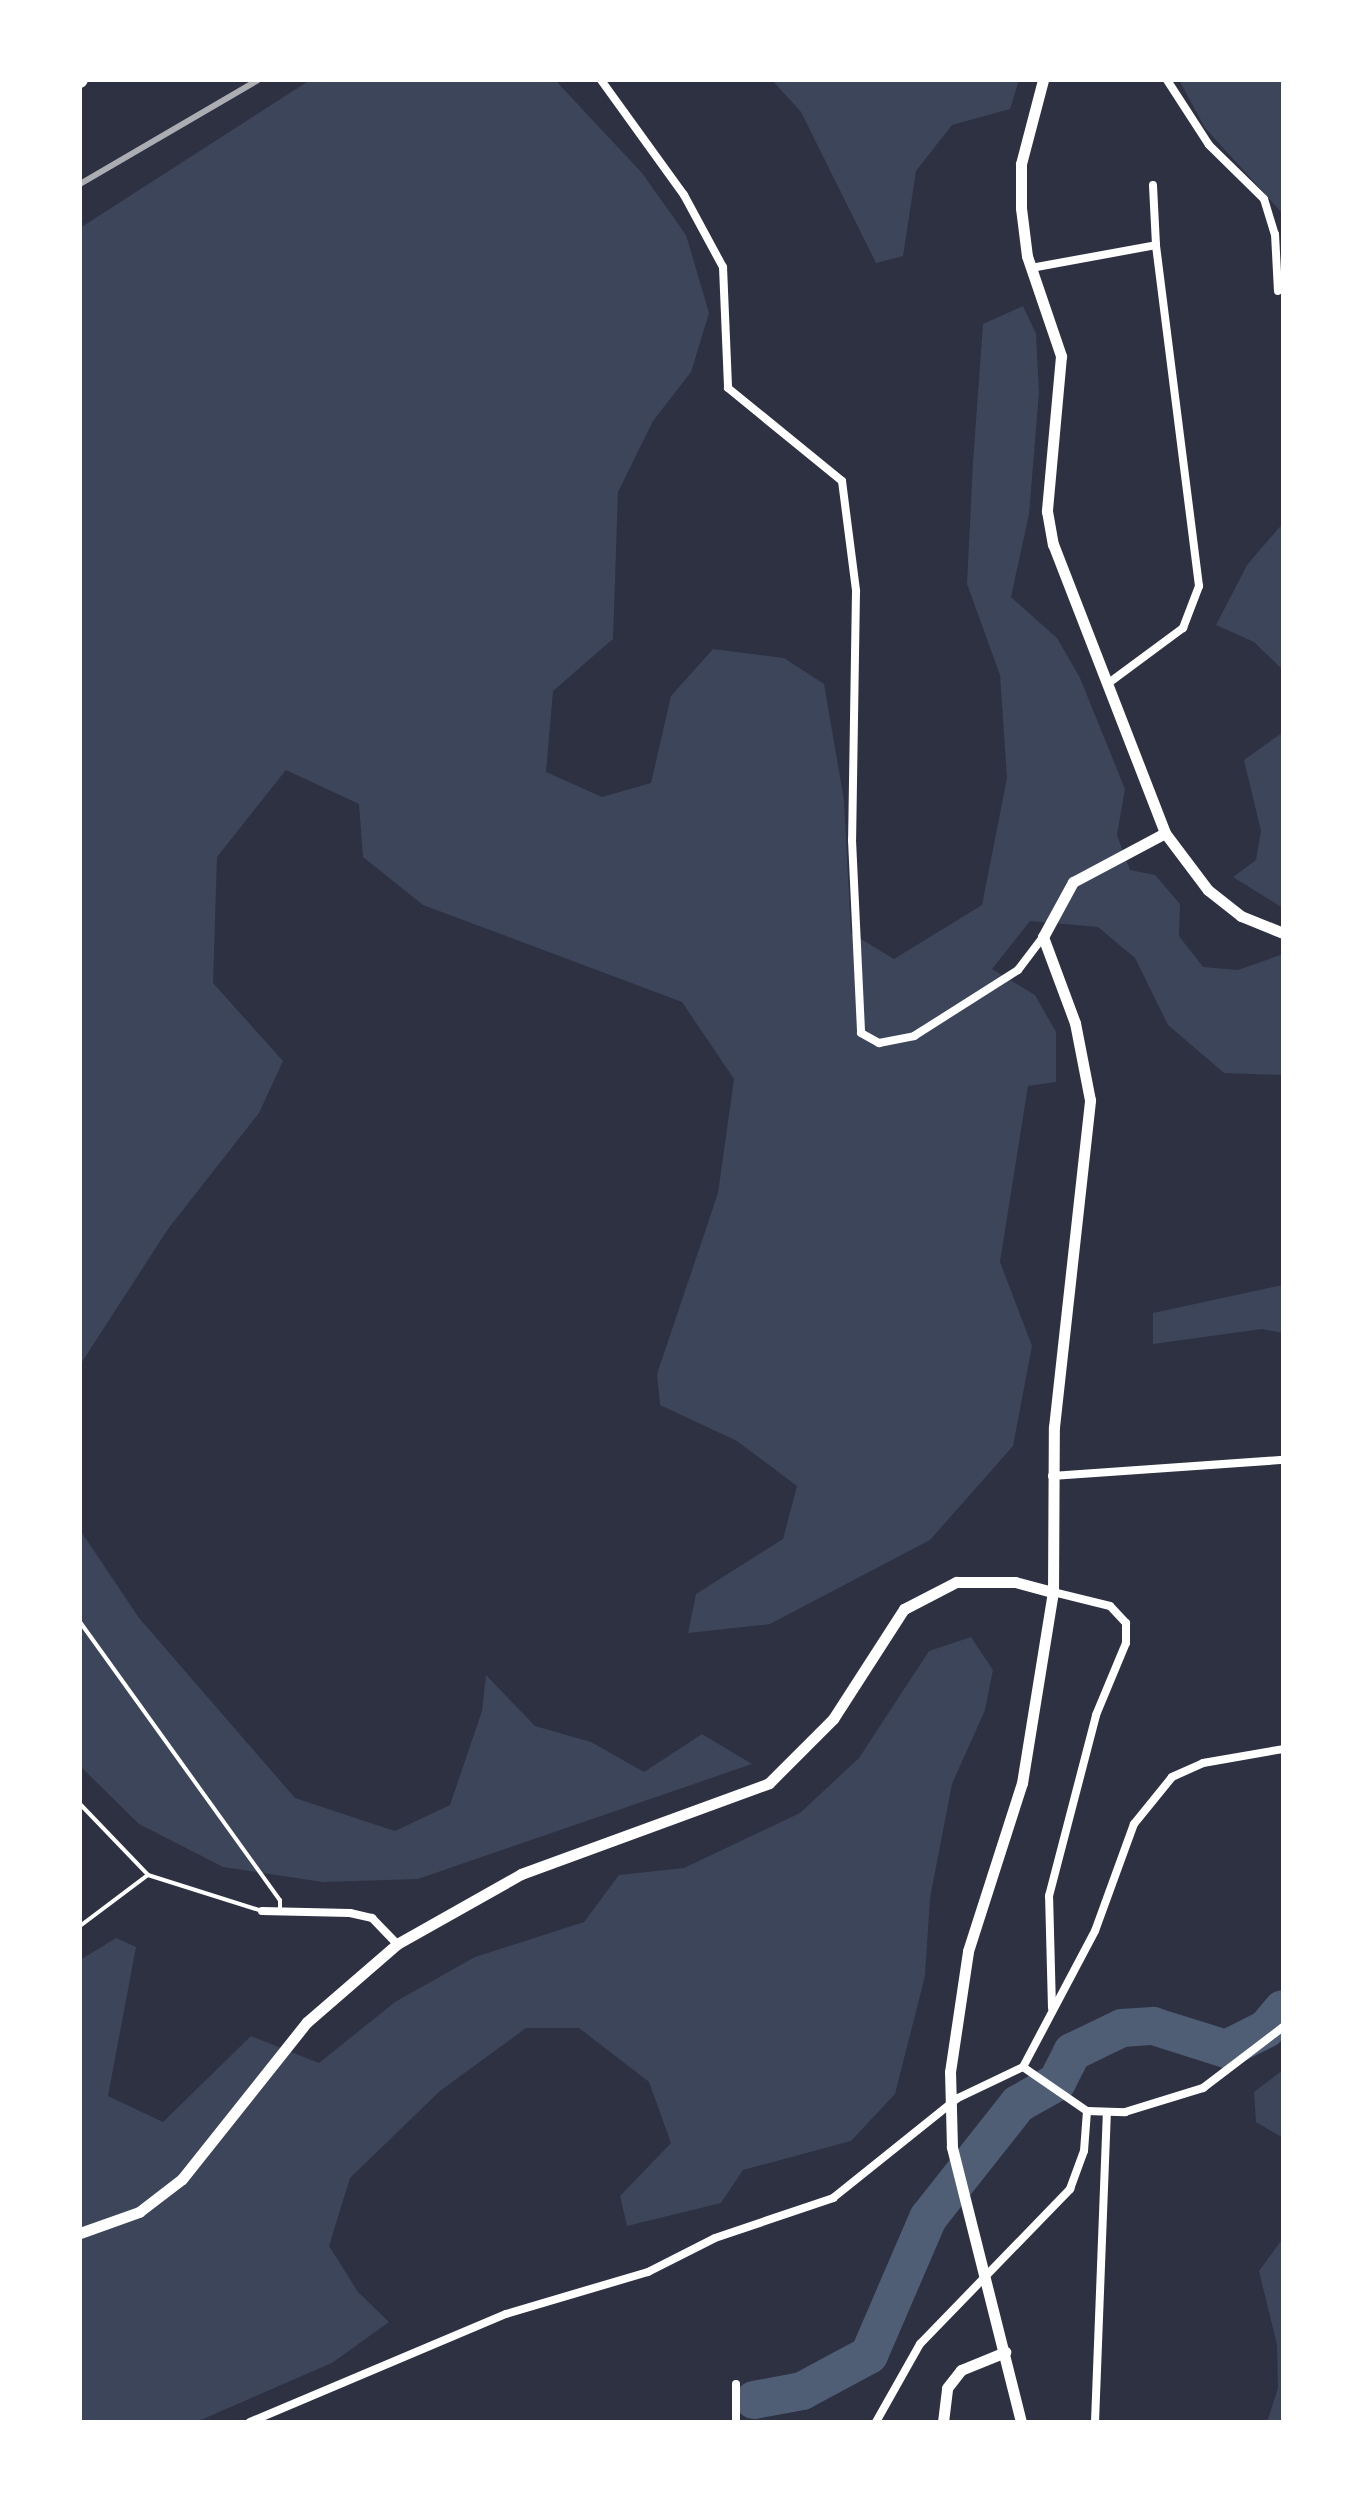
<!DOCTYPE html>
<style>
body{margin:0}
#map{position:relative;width:1363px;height:2502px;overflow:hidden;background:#2d3142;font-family:"Source Serif 4",serif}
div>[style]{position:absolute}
.green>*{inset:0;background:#3c4559}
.river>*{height:38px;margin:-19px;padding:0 19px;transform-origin:19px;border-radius:19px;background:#4f5d75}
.service>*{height:4px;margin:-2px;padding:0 2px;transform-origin:2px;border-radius:2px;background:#fff}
.minor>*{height:8px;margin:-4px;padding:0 4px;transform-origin:4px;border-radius:4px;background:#fff}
.tertiary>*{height:11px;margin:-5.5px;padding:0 5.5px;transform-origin:5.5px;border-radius:5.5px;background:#fff}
.primary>*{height:14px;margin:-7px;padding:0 7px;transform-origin:7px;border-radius:7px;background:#fff}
.rail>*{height:6px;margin:-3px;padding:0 3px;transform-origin:3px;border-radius:3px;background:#abadb3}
span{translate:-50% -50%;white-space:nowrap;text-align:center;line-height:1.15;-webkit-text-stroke:8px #fff;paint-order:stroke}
.frame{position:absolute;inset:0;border:82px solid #fff;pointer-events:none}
</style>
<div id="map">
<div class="green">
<i style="clip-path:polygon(310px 80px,555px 80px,642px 173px,686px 235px,709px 313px,691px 372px,653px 421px,618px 492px,613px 639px,553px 691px,546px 772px,602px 797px,651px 783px,671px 696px,713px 649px,784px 658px,824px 684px,844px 800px,851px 933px,894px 959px,982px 905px,1007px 778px,1000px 675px,967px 584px,973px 462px,983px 324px,1023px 306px,1036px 334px,1039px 393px,1029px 514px,1011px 597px,1057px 638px,1080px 678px,1125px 789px,1117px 835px,1130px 870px,1155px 875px,1180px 904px,1179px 936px,1203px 967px,1238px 970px,1283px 954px,1283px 1075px,1224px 1073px,1168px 1025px,1135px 958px,1098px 927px,1030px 921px,992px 969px,1035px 995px,1056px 1032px,1056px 1082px,1028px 1086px,1000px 1262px,1032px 1346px,1013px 1446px,930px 1540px,770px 1624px,688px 1633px,696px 1594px,783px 1539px,797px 1486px,737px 1441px,660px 1405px,657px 1374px,718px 1193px,734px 1079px,682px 1002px,423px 905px,363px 857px,359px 804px,286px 770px,217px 857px,213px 983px,283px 1061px,259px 1113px,168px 1229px,80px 1365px,80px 228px)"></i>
<i style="clip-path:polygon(772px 80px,1019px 80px,1010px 109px,952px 125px,916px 171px,903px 256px,876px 263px,801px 112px)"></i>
<i style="clip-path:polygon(1179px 80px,1283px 80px,1283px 214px,1205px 128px)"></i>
<i style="clip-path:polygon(1283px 523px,1283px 670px,1254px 642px,1216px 625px,1247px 565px)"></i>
<i style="clip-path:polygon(1283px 732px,1283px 908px,1233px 877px,1256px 860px,1261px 831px,1244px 760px)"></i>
<i style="clip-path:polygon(1283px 1285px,1283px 1333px,1262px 1329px,1153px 1344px,1153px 1313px)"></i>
<i style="clip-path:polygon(80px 1530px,139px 1618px,295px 1798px,395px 1831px,450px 1805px,482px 1711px,486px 1675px,535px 1726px,591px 1742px,644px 1772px,702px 1734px,752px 1764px,418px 1879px,323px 1882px,223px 1867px,139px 1824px,80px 1766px)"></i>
<i style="clip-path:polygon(971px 1637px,993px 1670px,985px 1710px,952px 1784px,930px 1898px,925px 1976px,895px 2094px,851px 2141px,743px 2170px,721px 2203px,627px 2226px,620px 2196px,671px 2143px,649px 2082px,579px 2028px,526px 2028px,440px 2091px,350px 2178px,329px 2246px,358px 2292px,389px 2322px,332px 2363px,196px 2422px,80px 2422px,80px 1960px,116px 1938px,136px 1947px,108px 2096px,163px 2122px,251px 2036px,319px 2063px,395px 2002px,475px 1957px,584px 1922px,619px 1875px,684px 1868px,800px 1813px,859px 1758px,929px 1651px)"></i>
<i style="clip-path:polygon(1283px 2070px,1283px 2138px,1256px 2122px,1254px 2092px)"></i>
<i style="clip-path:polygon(1283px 2238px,1283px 2422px,1267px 2422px,1278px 2388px,1277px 2345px,1259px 2271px)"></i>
</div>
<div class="river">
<i style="left:754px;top:2400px;width:49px;rotate:-10.6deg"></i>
<i style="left:802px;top:2391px;width:76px;rotate:-28.2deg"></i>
<i style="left:869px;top:2355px;width:149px;rotate:-66.7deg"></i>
<i style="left:928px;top:2218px;width:145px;rotate:-51.7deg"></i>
<i style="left:1018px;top:2104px;width:45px;rotate:-29.4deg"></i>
<i style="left:1057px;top:2082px;width:34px;rotate:-63deg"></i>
<i style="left:1072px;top:2052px;width:55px;rotate:-25.6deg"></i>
<i style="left:1122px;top:2028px;width:31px;rotate:-4deg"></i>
<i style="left:1153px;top:2026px;width:77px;rotate:17.5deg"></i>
<i style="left:1226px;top:2049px;width:45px;rotate:-26.6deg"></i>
<i style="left:1266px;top:2029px;width:26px;rotate:-50deg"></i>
</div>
<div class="service">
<i style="left:80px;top:1622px;width:342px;rotate:54.3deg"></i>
<i style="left:280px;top:1900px;width:10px;rotate:90deg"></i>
<i style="left:80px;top:1804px;width:98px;rotate:46.2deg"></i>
<i style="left:148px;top:1875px;width:120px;rotate:17.5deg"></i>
<i style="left:80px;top:1926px;width:85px;rotate:-36.9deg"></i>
</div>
<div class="minor">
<i style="left:601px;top:80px;width:142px;rotate:54.2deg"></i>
<i style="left:684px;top:195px;width:82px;rotate:61.6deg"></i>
<i style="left:723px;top:267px;width:121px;rotate:87.6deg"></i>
<i style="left:728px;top:388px;width:147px;rotate:39.2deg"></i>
<i style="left:842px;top:481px;width:111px;rotate:82.7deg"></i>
<i style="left:856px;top:591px;width:249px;rotate:90.9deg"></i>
<i style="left:852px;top:840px;width:193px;rotate:87.3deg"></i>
<i style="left:861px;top:1033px;width:21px;rotate:29deg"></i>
<i style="left:879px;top:1043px;width:36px;rotate:-11deg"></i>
<i style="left:914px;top:1036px;width:123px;rotate:-32.4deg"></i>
<i style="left:1018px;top:970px;width:41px;rotate:-52.9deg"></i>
<i style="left:1167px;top:80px;width:77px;rotate:57.1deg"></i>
<i style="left:1209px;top:145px;width:77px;rotate:44.5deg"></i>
<i style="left:1264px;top:199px;width:37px;rotate:73deg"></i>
<i style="left:1275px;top:234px;width:57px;rotate:87deg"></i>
<i style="left:1031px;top:268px;width:127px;rotate:-10.4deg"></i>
<i style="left:1156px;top:245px;width:60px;rotate:-92.9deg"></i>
<i style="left:1110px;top:682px;width:91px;rotate:-36.5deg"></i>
<i style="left:1183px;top:628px;width:45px;rotate:-69.1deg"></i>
<i style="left:1199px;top:586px;width:344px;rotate:-97.2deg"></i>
<i style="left:1052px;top:1476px;width:232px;rotate:-4deg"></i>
<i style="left:262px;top:1911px;width:88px;rotate:1.3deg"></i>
<i style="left:350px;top:1913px;width:23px;rotate:13deg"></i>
<i style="left:372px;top:1918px;width:36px;rotate:46deg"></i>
<i style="left:1052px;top:2008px;width:112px;rotate:-91.5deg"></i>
<i style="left:1049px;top:1896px;width:187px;rotate:-75.4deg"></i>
<i style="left:1096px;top:1715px;width:78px;rotate:-67.4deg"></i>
<i style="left:1126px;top:1643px;width:20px;rotate:-90deg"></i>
<i style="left:1126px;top:1623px;width:23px;rotate:-133deg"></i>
<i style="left:1110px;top:1606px;width:59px;rotate:-166.2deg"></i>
<i style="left:1023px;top:2067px;width:78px;rotate:34.5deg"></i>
<i style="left:1087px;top:2111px;width:38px;rotate:2deg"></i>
<i style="left:1125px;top:2112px;width:82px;rotate:-17.1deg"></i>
<i style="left:1203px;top:2088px;width:101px;rotate:-37.3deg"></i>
<i style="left:736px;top:2384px;width:38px;rotate:90deg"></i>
<i style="left:250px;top:2422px;width:278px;rotate:-22.9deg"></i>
<i style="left:506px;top:2314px;width:148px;rotate:-16.5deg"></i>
<i style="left:648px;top:2272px;width:75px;rotate:-26.9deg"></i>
<i style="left:715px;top:2238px;width:125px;rotate:-18.7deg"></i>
<i style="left:833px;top:2198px;width:160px;rotate:-38.7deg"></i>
<i style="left:958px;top:2098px;width:72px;rotate:-25.5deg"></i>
<i style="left:1023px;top:2067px;width:154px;rotate:-62.1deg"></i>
<i style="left:1095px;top:1931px;width:114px;rotate:-70deg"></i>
<i style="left:1134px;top:1824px;width:60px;rotate:-51deg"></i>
<i style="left:1172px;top:1777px;width:34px;rotate:-24deg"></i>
<i style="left:1203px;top:1763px;width:81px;rotate:-9.9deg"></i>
<i style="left:876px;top:2422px;width:90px;rotate:-60.6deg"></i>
<i style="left:920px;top:2344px;width:216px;rotate:-45.9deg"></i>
<i style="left:1070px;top:2189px;width:40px;rotate:-69.8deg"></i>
<i style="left:1084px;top:2151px;width:40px;rotate:-85.7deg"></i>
<i style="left:1095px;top:2422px;width:309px;rotate:-87.8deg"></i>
</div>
<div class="tertiary">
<i style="left:1043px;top:80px;width:87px;rotate:104.7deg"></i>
<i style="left:1021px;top:164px;width:44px;rotate:90deg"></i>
<i style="left:1021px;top:208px;width:48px;rotate:82.9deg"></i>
<i style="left:1027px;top:256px;width:106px;rotate:71.2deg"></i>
<i style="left:1061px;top:356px;width:156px;rotate:95.2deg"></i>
<i style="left:1047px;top:511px;width:34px;rotate:80deg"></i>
<i style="left:1053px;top:544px;width:310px;rotate:68.8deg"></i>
<i style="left:1165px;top:833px;width:71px;rotate:53deg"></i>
<i style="left:1208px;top:890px;width:42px;rotate:38.2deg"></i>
<i style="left:1241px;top:916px;width:45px;rotate:22deg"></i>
<i style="left:80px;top:2233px;width:63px;rotate:-19.6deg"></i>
<i style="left:139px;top:2212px;width:54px;rotate:-37.5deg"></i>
<i style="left:182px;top:2179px;width:201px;rotate:-51.5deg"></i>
<i style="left:307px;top:2022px;width:119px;rotate:-40.9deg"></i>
<i style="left:397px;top:1944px;width:142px;rotate:-29.4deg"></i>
<i style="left:521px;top:1874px;width:264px;rotate:-20.1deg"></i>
<i style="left:769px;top:1783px;width:91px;rotate:-45deg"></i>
<i style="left:833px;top:1719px;width:131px;rotate:-57.2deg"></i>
<i style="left:904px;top:1609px;width:59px;rotate:-27.4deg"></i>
<i style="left:956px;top:1582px;width:59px"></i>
<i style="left:1015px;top:1582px;width:39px;rotate:15deg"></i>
<i style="left:943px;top:2422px;width:34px;rotate:-83deg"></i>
<i style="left:947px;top:2388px;width:23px;rotate:-52deg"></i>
<i style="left:961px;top:2370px;width:48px;rotate:-22.2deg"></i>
<i style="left:1021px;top:2422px;width:284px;rotate:-104.1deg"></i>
<i style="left:952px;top:2147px;width:75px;rotate:-91.5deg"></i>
<i style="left:950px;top:2072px;width:122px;rotate:-81.5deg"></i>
<i style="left:968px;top:1951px;width:176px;rotate:-72.2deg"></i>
<i style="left:1022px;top:1783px;width:193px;rotate:-80.8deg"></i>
<i style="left:1053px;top:1592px;width:165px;rotate:-89.7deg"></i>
<i style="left:1054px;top:1427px;width:329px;rotate:-83.7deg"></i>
<i style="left:1090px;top:1100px;width:78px;rotate:-101deg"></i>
<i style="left:1075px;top:1023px;width:92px;rotate:-110.4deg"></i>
<i style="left:1043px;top:937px;width:63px;rotate:-61.4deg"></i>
<i style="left:1073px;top:882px;width:104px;rotate:-28deg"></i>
</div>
<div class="primary">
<i style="left:80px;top:81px;width:1px;rotate:-45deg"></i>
</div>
<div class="rail">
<i style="left:80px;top:184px;width:206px;rotate:-30.3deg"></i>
</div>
<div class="frame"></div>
</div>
